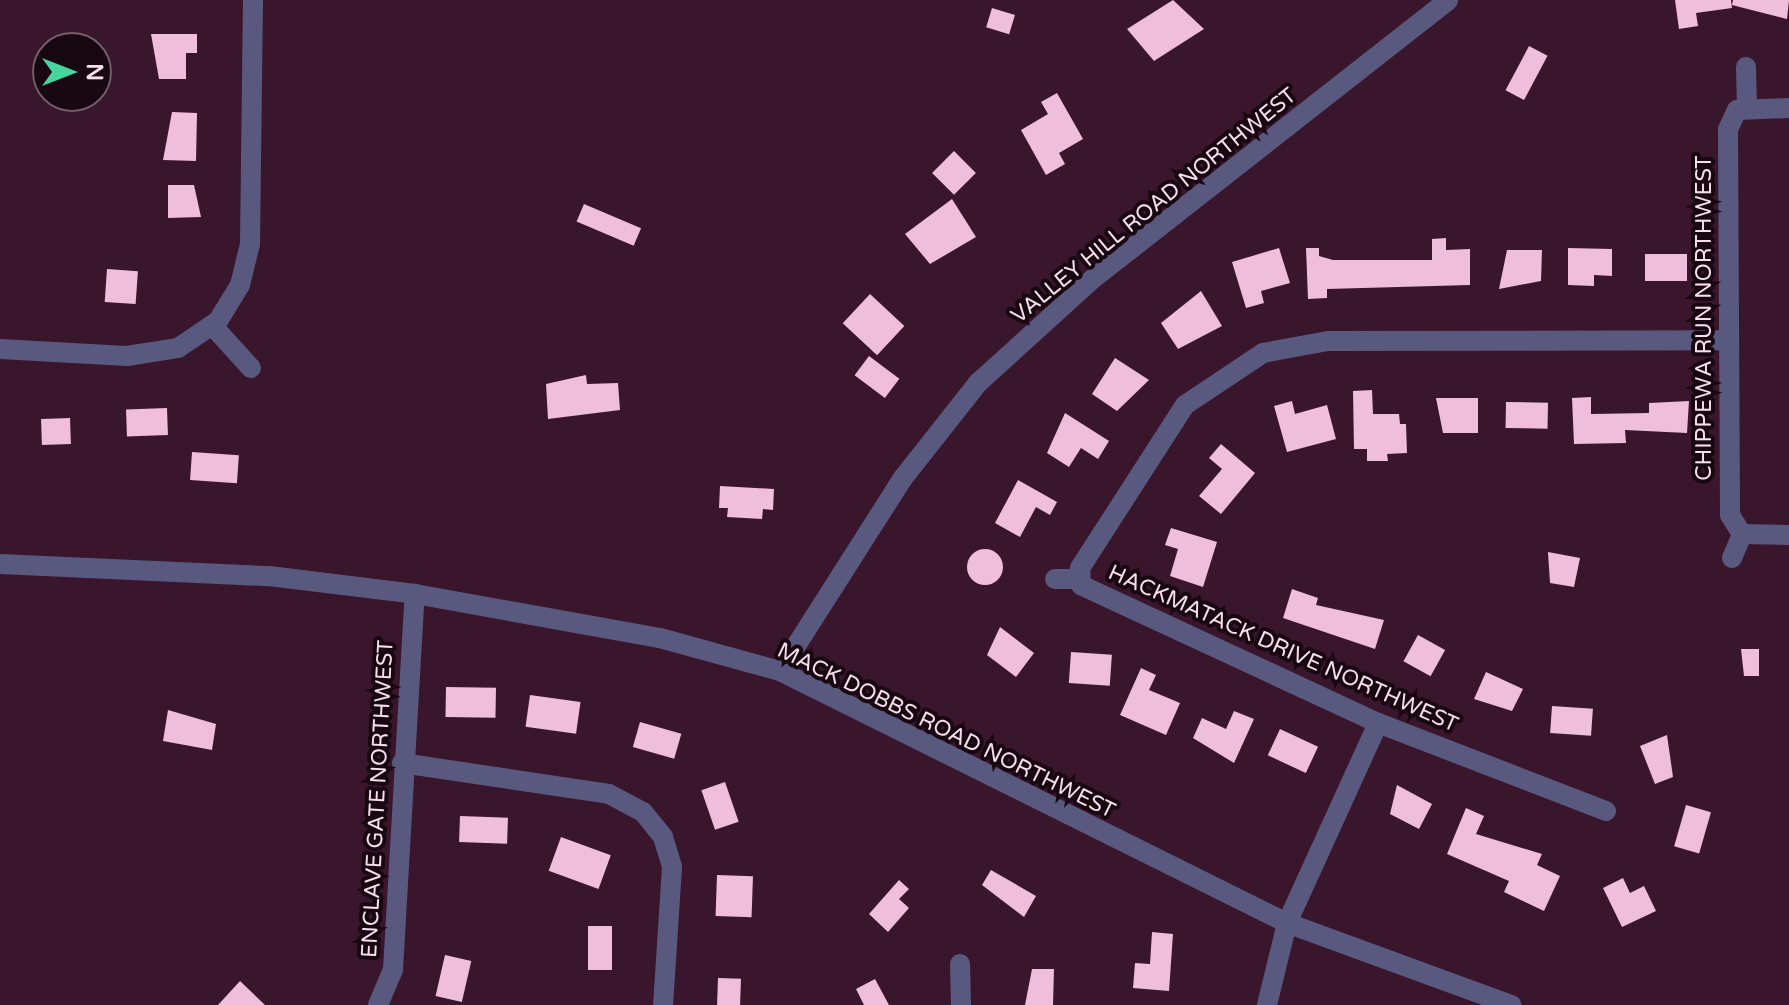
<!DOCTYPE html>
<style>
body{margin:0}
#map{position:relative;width:1789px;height:1005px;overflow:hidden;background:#3a162d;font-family:"Varela Round",sans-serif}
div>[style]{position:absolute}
.building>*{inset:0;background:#efbeda;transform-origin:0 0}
.round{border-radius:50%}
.minor>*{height:20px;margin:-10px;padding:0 10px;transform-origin:10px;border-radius:10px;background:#595980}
span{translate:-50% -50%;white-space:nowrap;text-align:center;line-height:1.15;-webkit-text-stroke:8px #180812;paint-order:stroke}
.street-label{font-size:22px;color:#f7deec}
.north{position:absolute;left:32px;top:32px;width:80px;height:80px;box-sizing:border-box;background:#180812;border:2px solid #715e69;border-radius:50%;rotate:90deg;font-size:22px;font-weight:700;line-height:32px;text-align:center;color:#f7deec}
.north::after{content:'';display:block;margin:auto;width:28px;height:36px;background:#47d49d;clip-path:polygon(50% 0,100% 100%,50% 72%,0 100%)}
</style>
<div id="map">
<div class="building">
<i style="clip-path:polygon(1173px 0,1204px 29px,1154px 61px,1127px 29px)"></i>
<i style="clip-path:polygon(1675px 0,1731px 0,1732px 8px,1696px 13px,1698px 26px,1679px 29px)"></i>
<i style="clip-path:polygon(1733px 0,1789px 0,1787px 19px,1732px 5px)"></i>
<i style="left:992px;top:8px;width:24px;height:20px;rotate:17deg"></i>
<i style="clip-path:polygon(151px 34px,197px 34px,197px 53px,186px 53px,186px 79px,159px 79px)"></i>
<i style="left:1529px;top:46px;width:21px;height:50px;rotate:28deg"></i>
<i style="clip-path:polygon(1057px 93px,1083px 139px,1059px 153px,1065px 164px,1046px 175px,1021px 130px,1048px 114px,1041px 102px)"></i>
<i style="clip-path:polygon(172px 112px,197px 113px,196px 161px,163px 160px)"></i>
<i style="left:954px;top:151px;width:31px;height:31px;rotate:45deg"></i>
<i style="clip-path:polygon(168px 185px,194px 185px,201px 217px,168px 218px)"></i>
<i style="clip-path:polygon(952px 199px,976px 237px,930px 264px,905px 234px)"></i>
<i style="left:584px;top:204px;width:62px;height:19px;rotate:23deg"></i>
<i style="clip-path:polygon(1446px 238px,1446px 250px,1470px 249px,1470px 285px,1327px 289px,1327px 298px,1308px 299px,1306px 248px,1319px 248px,1319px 256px,1333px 260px,1432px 260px,1432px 239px)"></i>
<i style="clip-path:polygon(1279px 248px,1290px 283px,1261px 291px,1264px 303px,1246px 308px,1232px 262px)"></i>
<i style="clip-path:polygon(1568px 248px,1612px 249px,1612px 276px,1594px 275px,1594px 286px,1568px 285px)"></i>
<i style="clip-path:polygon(1507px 250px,1542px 250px,1541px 281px,1499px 289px)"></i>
<i style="left:1645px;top:254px;width:42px;height:27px"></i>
<i style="left:107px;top:269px;width:31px;height:33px;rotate:4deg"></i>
<i style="clip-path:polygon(1201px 291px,1222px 326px,1178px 349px,1161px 323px)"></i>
<i style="left:870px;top:294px;width:47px;height:40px;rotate:43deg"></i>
<i style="left:869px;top:356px;width:38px;height:24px;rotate:37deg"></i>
<i style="clip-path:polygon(1115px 358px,1149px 380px,1117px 411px,1092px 394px)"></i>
<i style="clip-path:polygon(586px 375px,587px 384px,618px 383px,620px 410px,548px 419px,546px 384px)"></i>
<i style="clip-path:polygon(1372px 390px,1373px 414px,1399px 414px,1400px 424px,1406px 424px,1407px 453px,1387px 454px,1388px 461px,1367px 461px,1367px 449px,1354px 449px,1353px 391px)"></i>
<i style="clip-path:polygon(1591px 397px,1591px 414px,1649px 413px,1649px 403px,1689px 401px,1687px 433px,1625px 430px,1626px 443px,1574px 444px,1572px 398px)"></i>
<i style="clip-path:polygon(1436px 398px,1478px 398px,1478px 433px,1443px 433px)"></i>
<i style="clip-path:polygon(1292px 401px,1295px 414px,1327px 405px,1336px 439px,1287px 452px,1274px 406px)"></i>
<i style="left:1506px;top:402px;width:42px;height:26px;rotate:1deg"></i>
<i style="left:167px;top:408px;width:27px;height:41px;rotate:88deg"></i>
<i style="clip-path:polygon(1065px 413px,1109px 441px,1098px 459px,1081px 448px,1069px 467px,1047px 453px)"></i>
<i style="left:70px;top:418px;width:26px;height:29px;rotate:88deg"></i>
<i style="clip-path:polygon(1221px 444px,1255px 473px,1221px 514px,1199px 496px,1222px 469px,1209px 458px)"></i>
<i style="left:192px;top:452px;width:47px;height:28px;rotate:4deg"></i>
<i style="clip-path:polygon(1018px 480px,1057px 502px,1050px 515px,1036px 507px,1020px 537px,995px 523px)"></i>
<i style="clip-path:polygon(720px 486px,774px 489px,773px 510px,763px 509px,762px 519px,727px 517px,728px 508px,719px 508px)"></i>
<i style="clip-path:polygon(1171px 528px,1217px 542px,1203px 587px,1170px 576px,1178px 549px,1165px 545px)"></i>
<i class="round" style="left:967px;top:549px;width:36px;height:36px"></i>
<i style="clip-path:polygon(1548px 552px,1580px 558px,1574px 587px,1550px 583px)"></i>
<i style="clip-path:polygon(1292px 589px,1318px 598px,1316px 605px,1384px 620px,1375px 649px,1283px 618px)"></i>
<i style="clip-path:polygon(1000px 627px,1034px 653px,1016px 677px,987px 655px)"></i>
<i style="left:1418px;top:635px;width:31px;height:30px;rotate:29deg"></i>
<i style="clip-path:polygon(1741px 649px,1759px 649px,1759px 676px,1744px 676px)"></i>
<i style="left:1071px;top:652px;width:41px;height:31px;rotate:4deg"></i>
<i style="clip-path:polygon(1141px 668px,1156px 675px,1149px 690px,1180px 703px,1166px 735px,1120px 715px)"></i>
<i style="clip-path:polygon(1486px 672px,1523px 689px,1512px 711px,1474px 699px)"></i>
<i style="left:446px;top:687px;width:50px;height:30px;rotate:1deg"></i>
<i style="left:530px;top:695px;width:51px;height:32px;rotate:8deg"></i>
<i style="left:1552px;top:706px;width:41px;height:27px;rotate:4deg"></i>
<i style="clip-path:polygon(168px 710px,216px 724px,212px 750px,163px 741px)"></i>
<i style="clip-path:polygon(1234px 711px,1254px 719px,1234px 763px,1193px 738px,1202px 718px,1226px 729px)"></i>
<i style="left:640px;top:722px;width:43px;height:26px;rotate:16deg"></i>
<i style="left:1280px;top:729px;width:42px;height:29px;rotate:25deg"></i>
<i style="clip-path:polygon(1667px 735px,1673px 777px,1655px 784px,1640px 746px)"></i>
<i style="left:725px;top:782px;width:42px;height:25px;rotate:71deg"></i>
<i style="clip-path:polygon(1397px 785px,1432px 804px,1419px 829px,1390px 814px)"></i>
<i style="left:1686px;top:805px;width:26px;height:43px;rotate:16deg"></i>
<i style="clip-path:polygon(1466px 808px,1484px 816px,1476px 834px,1542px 854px,1537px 865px,1560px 876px,1544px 911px,1504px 892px,1509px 881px,1447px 854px)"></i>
<i style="left:460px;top:816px;width:48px;height:26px;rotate:2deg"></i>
<i style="left:561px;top:837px;width:53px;height:36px;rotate:20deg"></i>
<i style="clip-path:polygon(991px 870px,1036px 896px,1024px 917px,982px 885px)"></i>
<i style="left:717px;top:875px;width:36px;height:41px;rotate:2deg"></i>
<i style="clip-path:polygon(1623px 878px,1630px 893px,1644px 886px,1656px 911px,1622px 927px,1603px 888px)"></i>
<i style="clip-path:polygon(899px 880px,909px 889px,899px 899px,909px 908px,888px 932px,869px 914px)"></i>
<i style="left:588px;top:926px;width:24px;height:44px"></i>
<i style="clip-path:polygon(1152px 932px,1173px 934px,1169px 991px,1133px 988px,1135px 963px,1150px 964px)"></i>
<i style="left:445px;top:955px;width:27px;height:42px;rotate:13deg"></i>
<i style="clip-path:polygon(1032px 969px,1054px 969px,1053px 1005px,1025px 1005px)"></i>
<i style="left:718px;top:978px;width:23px;height:27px;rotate:2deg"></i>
<i style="clip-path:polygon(875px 979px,889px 1005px,864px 1005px,856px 989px)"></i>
<i style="clip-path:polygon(240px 981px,265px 1005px,218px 1005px)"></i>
</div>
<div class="minor">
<i style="left:1746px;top:67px;width:41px;rotate:88.6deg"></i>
<i style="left:1789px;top:108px;width:52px;rotate:177.8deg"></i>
<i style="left:1737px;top:110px;width:21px;rotate:115deg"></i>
<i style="left:1728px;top:129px;width:386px;rotate:89.7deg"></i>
<i style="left:1730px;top:515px;width:22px;rotate:58deg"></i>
<i style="left:1742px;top:534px;width:47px;rotate:1.2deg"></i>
<i style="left:212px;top:325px;width:58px;rotate:47.8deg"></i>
<i style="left:0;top:349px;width:127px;rotate:3.2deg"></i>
<i style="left:127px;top:356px;width:52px;rotate:-8.9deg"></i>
<i style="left:178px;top:348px;width:48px;rotate:-34deg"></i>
<i style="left:218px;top:321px;width:42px;rotate:-58.6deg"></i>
<i style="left:240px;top:285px;width:42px;rotate:-76.3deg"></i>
<i style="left:250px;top:244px;width:244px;rotate:-89.3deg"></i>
<i style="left:1732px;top:558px;width:26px;rotate:-67deg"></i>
<i style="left:0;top:564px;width:269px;rotate:2.6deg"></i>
<i style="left:269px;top:576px;width:147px;rotate:7deg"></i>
<i style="left:415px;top:594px;width:249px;rotate:10.2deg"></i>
<i style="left:660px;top:638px;width:124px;rotate:15.4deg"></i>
<i style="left:780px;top:671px;width:566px;rotate:26.43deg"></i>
<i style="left:1287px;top:923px;width:239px;rotate:20.1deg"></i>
<i style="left:1055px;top:579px;width:23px"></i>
<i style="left:780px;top:671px;width:229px;rotate:-57.5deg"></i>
<i style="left:903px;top:478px;width:121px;rotate:-51.7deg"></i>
<i style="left:978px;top:383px;width:156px;rotate:-42.2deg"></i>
<i style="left:1094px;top:278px;width:450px;rotate:-38.1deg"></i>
<i style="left:402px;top:763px;width:209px;rotate:8.5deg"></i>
<i style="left:609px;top:794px;width:38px;rotate:28deg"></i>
<i style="left:643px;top:812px;width:32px;rotate:51deg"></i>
<i style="left:663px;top:837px;width:31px;rotate:73deg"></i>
<i style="left:672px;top:867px;width:138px;rotate:93.7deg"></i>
<i style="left:1606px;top:811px;width:244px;rotate:-158.9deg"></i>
<i style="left:1378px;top:723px;width:327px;rotate:-155.1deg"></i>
<i style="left:1081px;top:585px;width:17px;rotate:-93deg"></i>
<i style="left:1080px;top:568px;width:194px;rotate:-57.2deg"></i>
<i style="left:1185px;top:405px;width:94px;rotate:-33.7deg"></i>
<i style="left:1263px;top:353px;width:66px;rotate:-10.5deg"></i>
<i style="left:1328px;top:341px;width:401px;rotate:-0.1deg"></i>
<i style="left:960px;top:964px;width:41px;rotate:88.6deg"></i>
<i style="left:378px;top:1005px;width:38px;rotate:-67deg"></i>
<i style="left:393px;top:970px;width:377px;rotate:-86.7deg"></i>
<i style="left:1267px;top:1005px;width:84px;rotate:-76.3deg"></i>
<i style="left:1287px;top:923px;width:220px;rotate:-65.5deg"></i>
</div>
<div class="street-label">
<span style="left:1154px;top:206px;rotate:-39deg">VALLEY HILL ROAD NORTHWEST</span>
<span style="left:1705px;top:318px;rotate:-90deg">CHIPPEWA RUN NORTHWEST</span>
<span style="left:1283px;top:649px;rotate:24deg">HACKMATACK DRIVE NORTHWEST</span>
<span style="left:946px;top:731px;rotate:26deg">MACK DOBBS ROAD NORTHWEST</span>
<span style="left:378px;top:799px;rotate:-87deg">ENCLAVE GATE NORTHWEST</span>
</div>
<div class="north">N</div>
</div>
